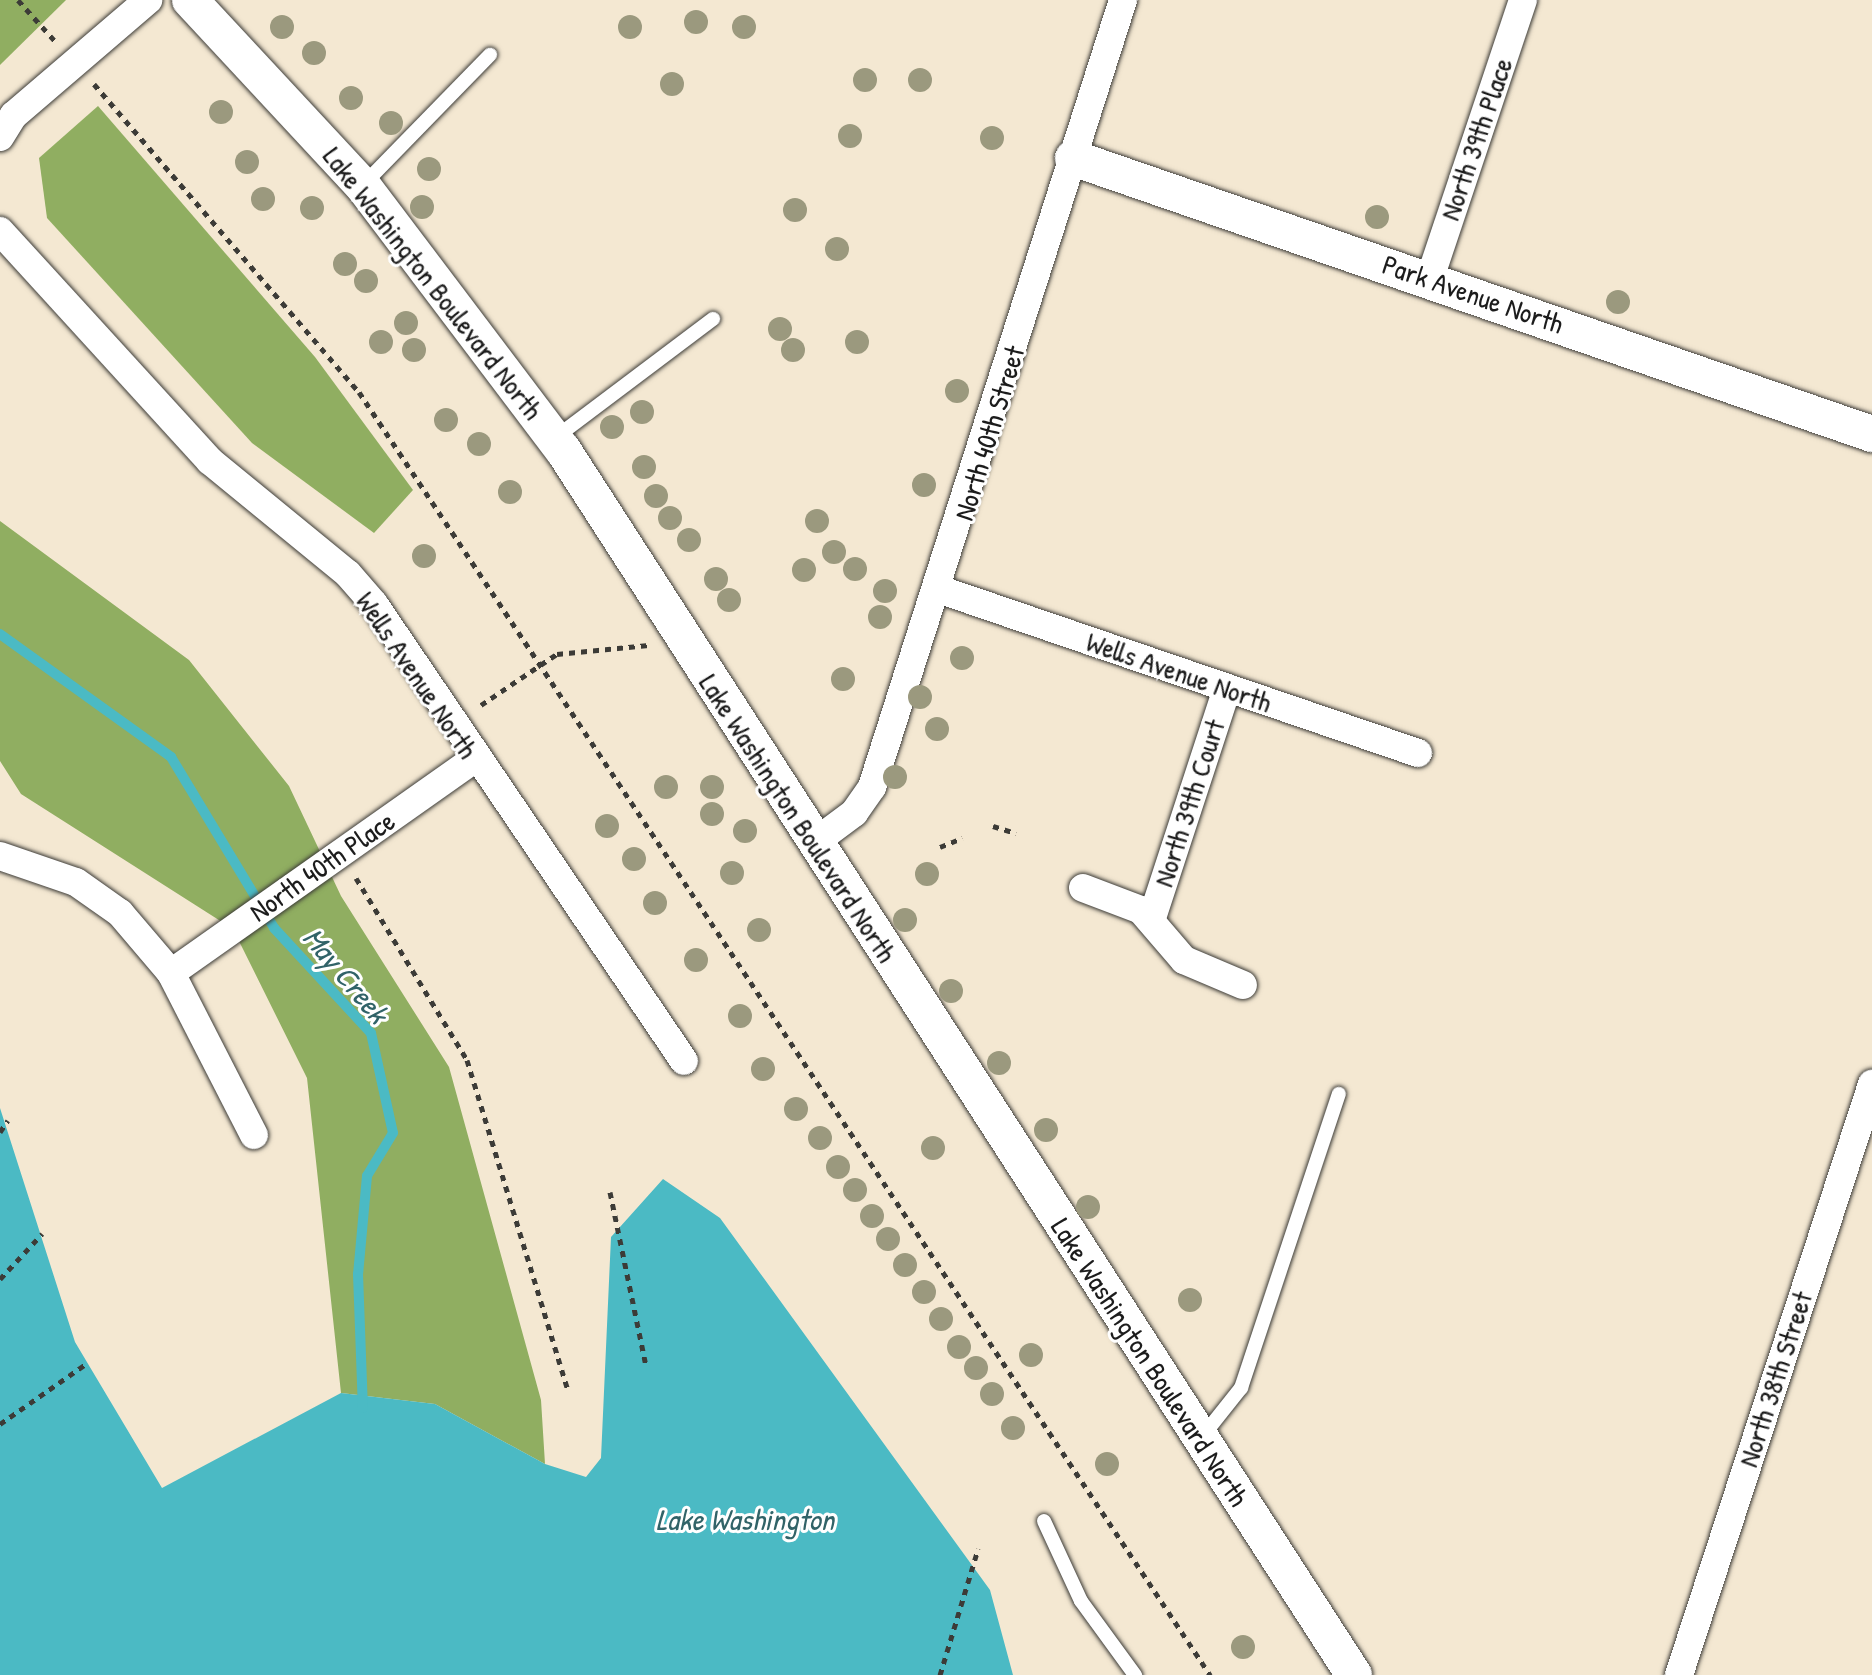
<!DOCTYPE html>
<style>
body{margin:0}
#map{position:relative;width:1872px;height:1675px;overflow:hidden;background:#f4e8d2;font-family:"Patrick Hand",sans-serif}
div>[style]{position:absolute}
.forest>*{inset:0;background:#90ae61}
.water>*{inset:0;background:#4bbac4}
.stream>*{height:10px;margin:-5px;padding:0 5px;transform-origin:5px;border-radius:5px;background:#4bbac4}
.path>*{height:5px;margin-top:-2.5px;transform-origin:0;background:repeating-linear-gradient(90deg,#3c3b37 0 6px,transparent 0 12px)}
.roads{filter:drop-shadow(0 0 2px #3c3b37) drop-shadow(0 0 2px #3c3b37)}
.service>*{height:14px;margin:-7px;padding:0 7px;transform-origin:7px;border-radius:7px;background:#fff}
.minor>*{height:28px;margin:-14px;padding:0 14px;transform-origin:14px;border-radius:14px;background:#fff}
.tertiary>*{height:36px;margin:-18px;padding:0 18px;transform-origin:18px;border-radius:18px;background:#fff}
.trees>*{width:24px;height:24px;margin:-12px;border-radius:50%;background:#9b997e}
span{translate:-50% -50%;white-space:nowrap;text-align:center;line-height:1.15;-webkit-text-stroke:6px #fff;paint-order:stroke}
.street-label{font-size:28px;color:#1c1c1c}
.water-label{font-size:30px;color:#316368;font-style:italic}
</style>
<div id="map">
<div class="forest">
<i style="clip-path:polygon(0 0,66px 0,0 65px)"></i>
<i style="clip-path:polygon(98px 106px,315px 357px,413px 490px,374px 533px,252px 443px,47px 218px,39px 158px)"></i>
<i style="clip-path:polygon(0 521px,189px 660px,289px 786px,341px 896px,449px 1067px,541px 1400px,545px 1464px,435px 1404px,341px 1393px,307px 1078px,233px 929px,21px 794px,0 761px)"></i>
</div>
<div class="water">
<i style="clip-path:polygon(0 1108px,75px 1342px,162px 1488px,341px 1393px,435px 1404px,545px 1464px,586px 1477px,601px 1458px,611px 1237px,663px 1179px,720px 1218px,990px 1590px,1013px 1675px,0 1675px)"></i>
</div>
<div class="stream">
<i style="left:0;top:634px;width:211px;rotate:35.7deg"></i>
<i style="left:171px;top:757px;width:200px;rotate:58.9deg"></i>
<i style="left:274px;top:928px;width:143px;rotate:47.3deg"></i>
<i style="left:371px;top:1033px;width:102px;rotate:77.6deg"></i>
<i style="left:393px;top:1133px;width:50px;rotate:121.2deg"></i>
<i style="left:367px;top:1176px;width:98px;rotate:95.2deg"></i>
<i style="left:358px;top:1274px;width:134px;rotate:87.9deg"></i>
</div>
<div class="path">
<i style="left:18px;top:0;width:55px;rotate:47.9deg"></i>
<i style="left:94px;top:84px;width:406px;rotate:49.3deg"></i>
<i style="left:359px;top:392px;width:1540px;rotate:56.44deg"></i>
<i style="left:481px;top:705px;width:92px;rotate:-33.9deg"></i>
<i style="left:557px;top:654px;width:92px;rotate:-5.6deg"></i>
<i style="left:993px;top:826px;width:24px;rotate:17deg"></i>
<i style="left:940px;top:847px;width:24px;rotate:-22deg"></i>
<i style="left:356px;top:878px;width:213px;rotate:58.6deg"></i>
<i style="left:467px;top:1060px;width:345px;rotate:73deg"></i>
<i style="left:0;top:1132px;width:14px;rotate:-56deg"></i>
<i style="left:610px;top:1192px;width:178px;rotate:78.3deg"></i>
<i style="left:0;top:1279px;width:62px;rotate:-47deg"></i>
<i style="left:0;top:1424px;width:106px;rotate:-35deg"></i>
<i style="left:940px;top:1675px;width:132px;rotate:-73.2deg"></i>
</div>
<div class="roads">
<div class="service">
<i style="left:363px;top:185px;width:182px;rotate:-45.7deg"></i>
<i style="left:555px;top:438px;width:198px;rotate:-37deg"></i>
<i style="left:1202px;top:1437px;width:63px;rotate:-51.5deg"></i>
<i style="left:1241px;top:1388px;width:310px;rotate:-71.6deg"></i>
<i style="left:1044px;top:1521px;width:88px;rotate:65.2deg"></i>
<i style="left:1081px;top:1601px;width:92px;rotate:53.9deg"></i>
</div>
<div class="minor">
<i style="left:0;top:137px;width:26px;rotate:-58deg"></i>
<i style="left:14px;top:115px;width:177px;rotate:-40.6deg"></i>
<i style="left:0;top:231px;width:311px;rotate:47.6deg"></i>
<i style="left:210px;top:461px;width:178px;rotate:39.3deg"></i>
<i style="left:348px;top:574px;width:40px;rotate:49deg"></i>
<i style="left:374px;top:604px;width:552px;rotate:55.85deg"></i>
<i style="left:1430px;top:278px;width:293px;rotate:-71.5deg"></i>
<i style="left:941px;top:590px;width:504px;rotate:18.87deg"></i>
<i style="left:815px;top:842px;width:49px;rotate:-36.6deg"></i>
<i style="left:854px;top:813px;width:32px;rotate:-55deg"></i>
<i style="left:872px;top:787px;width:826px;rotate:-72.31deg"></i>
<i style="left:0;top:856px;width:80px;rotate:18.9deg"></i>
<i style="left:76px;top:882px;width:54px;rotate:35.2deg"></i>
<i style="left:120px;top:913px;width:79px;rotate:49.6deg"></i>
<i style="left:171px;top:973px;width:182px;rotate:62.9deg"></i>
<i style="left:1083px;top:888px;width:62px;rotate:20.8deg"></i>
<i style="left:1141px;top:910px;width:66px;rotate:49.3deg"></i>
<i style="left:1184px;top:960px;width:64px;rotate:23deg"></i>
<i style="left:1152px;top:918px;width:242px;rotate:-71.9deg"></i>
<i style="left:171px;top:973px;width:370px;rotate:-35.2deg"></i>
<i style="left:1679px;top:1675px;width:622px;rotate:-71.91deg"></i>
</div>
<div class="tertiary">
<i style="left:190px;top:0;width:254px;rotate:47.1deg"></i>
<i style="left:363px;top:186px;width:331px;rotate:52.9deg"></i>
<i style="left:563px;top:450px;width:1458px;rotate:57.15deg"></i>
<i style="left:1073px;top:158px;width:845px;rotate:19.06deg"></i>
</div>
</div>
<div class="trees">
<i style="left:696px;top:22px"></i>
<i style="left:282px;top:27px"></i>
<i style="left:630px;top:27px"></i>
<i style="left:744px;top:27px"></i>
<i style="left:314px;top:53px"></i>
<i style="left:865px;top:80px"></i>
<i style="left:920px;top:80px"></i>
<i style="left:672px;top:84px"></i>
<i style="left:351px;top:98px"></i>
<i style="left:221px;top:112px"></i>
<i style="left:391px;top:123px"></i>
<i style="left:850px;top:136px"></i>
<i style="left:992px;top:138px"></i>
<i style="left:247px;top:162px"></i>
<i style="left:429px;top:169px"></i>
<i style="left:263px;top:199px"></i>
<i style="left:422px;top:207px"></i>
<i style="left:312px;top:208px"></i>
<i style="left:795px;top:210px"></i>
<i style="left:1377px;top:217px"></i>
<i style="left:837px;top:249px"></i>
<i style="left:345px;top:264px"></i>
<i style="left:366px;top:281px"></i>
<i style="left:1618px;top:302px"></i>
<i style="left:406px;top:323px"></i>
<i style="left:780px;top:329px"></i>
<i style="left:381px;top:342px"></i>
<i style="left:857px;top:342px"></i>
<i style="left:414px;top:350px"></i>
<i style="left:793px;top:350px"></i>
<i style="left:957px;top:391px"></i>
<i style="left:642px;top:412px"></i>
<i style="left:446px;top:420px"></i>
<i style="left:612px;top:427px"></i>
<i style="left:479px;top:444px"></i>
<i style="left:644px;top:467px"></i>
<i style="left:924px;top:485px"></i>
<i style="left:510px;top:492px"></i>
<i style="left:656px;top:496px"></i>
<i style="left:670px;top:518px"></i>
<i style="left:817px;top:521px"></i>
<i style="left:689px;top:540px"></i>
<i style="left:834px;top:552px"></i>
<i style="left:424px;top:556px"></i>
<i style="left:855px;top:569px"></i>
<i style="left:804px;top:570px"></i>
<i style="left:716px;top:579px"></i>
<i style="left:885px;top:591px"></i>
<i style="left:729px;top:600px"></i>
<i style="left:880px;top:617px"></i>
<i style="left:962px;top:658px"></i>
<i style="left:843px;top:679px"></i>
<i style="left:920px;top:697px"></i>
<i style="left:937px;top:729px"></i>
<i style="left:895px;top:777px"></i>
<i style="left:666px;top:787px"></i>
<i style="left:712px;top:787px"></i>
<i style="left:712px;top:814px"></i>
<i style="left:607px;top:826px"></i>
<i style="left:745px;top:831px"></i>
<i style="left:634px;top:859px"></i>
<i style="left:732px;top:873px"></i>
<i style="left:927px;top:874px"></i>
<i style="left:655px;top:903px"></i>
<i style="left:905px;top:920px"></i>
<i style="left:759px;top:930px"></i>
<i style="left:696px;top:960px"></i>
<i style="left:951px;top:991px"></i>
<i style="left:740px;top:1016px"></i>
<i style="left:999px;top:1063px"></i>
<i style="left:763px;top:1069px"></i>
<i style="left:796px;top:1109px"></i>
<i style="left:1046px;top:1130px"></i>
<i style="left:820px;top:1138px"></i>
<i style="left:933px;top:1148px"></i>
<i style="left:838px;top:1167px"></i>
<i style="left:855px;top:1190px"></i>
<i style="left:1088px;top:1207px"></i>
<i style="left:872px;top:1216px"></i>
<i style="left:888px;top:1239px"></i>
<i style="left:905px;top:1265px"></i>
<i style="left:924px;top:1292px"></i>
<i style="left:1190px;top:1300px"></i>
<i style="left:941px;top:1319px"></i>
<i style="left:959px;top:1347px"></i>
<i style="left:1031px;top:1355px"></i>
<i style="left:976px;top:1368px"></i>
<i style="left:992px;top:1394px"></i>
<i style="left:1013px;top:1428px"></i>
<i style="left:1107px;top:1464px"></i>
<i style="left:1243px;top:1647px"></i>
</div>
<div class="street-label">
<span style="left:1476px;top:139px;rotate:-71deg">North 39th Place</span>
<span style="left:433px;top:283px;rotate:52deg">Lake Washington Boulevard North</span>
<span style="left:1473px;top:294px;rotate:19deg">Park Avenue North</span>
<span style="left:989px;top:433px;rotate:-73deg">North 40th Street</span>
<span style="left:1179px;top:672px;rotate:19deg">Wells Avenue North</span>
<span style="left:417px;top:675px;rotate:56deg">Wells Avenue North</span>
<span style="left:1189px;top:803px;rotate:-72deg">North 39th Court</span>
<span style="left:798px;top:818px;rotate:57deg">Lake Washington Boulevard North</span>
<span style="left:322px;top:866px;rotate:-35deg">North 40th Place</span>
<span style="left:1150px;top:1362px;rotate:57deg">Lake Washington Boulevard North</span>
<span style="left:1775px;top:1379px;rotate:-72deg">North 38th Street</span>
</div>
<div class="water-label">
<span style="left:346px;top:975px;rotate:50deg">May Creek</span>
<span style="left:745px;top:1519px">Lake Washington</span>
</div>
</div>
